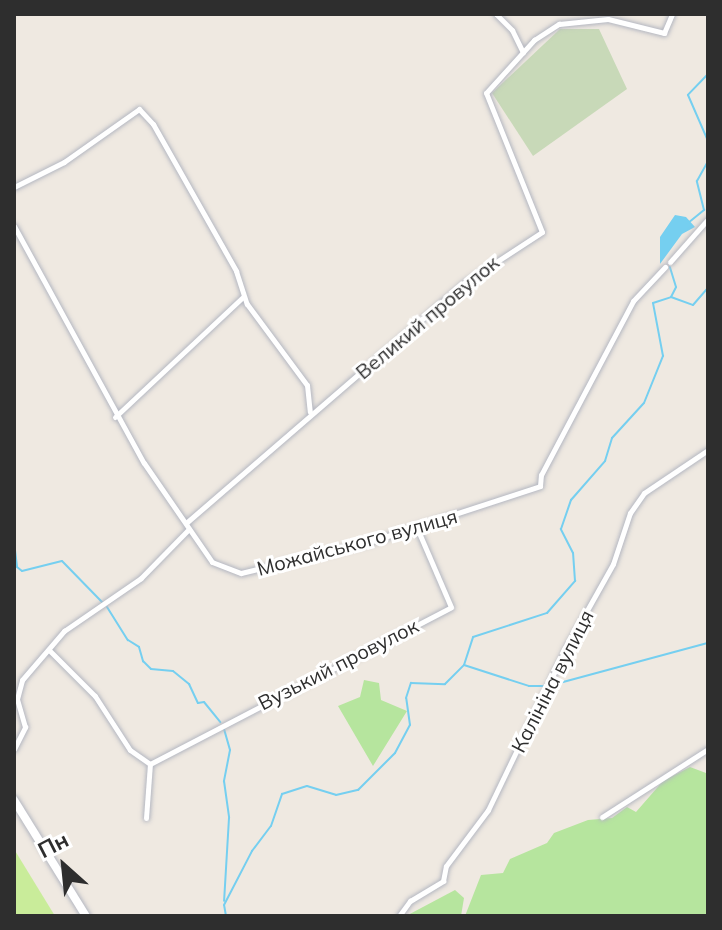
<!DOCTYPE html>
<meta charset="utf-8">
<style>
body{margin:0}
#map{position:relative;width:722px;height:930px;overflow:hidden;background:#efe9e1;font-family:Mulish,sans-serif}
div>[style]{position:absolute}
.green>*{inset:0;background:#b6e59e}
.cemetery>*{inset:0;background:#c8d9b8}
.pitch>*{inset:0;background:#c9ec9a}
.water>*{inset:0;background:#75cff0}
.stream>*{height:2px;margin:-1px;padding:0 1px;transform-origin:1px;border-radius:1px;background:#75cff0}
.roads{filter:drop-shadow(0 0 2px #b4b7c1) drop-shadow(0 0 2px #b4b7c1)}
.street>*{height:5px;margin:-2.5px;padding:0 2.5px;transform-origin:2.5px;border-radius:2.5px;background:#fff}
.secondary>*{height:8px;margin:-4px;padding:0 4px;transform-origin:4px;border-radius:4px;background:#fff}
span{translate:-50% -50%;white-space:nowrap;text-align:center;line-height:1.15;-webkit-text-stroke:6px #fff;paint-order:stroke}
.street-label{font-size:20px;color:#2e2e2e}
.frame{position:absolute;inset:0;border:16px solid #2e2e2e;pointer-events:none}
.north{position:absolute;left:24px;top:826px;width:80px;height:80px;-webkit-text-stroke:6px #fff;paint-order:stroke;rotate:333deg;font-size:22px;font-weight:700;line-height:32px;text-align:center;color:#2e2e2e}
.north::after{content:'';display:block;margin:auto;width:28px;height:36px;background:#2e2e2e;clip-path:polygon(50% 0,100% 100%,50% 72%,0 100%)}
</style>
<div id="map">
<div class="green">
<i style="clip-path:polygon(364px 680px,379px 683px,381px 700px,407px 711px,373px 766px,338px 706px,360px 697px)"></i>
<i style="clip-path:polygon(708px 766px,708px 916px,465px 916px,481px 875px,503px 873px,510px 859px,547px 843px,554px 833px,588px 820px,612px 818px,627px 807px,636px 812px,663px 781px,690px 767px,706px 773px)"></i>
<i style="clip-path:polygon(455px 890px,464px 898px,461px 916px,406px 916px)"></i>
</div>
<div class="cemetery">
<i style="clip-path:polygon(560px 29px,599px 29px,627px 89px,533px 156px,492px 93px)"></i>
</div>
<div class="pitch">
<i style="clip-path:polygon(14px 849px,55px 916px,14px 916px)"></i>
</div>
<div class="water">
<i style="clip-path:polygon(675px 215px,686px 217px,695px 227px,682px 234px,660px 264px,660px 237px)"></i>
</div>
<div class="stream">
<i style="left:708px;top:74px;width:29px;rotate:134deg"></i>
<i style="left:688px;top:95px;width:50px;rotate:66.5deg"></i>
<i style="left:688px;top:223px;width:21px;rotate:-39deg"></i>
<i style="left:704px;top:210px;width:30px;rotate:-104deg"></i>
<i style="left:697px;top:181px;width:23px;rotate:-61deg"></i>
<i style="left:671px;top:297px;width:23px;rotate:20deg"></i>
<i style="left:693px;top:305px;width:23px;rotate:-49deg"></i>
<i style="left:14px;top:542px;width:25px;rotate:83deg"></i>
<i style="left:17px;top:567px;width:6px;rotate:39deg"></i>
<i style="left:22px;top:571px;width:41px;rotate:-14deg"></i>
<i style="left:62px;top:561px;width:59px;rotate:45.7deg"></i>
<i style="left:107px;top:607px;width:39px;rotate:58deg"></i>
<i style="left:128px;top:640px;width:13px;rotate:32deg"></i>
<i style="left:139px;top:647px;width:15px;rotate:74deg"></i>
<i style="left:143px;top:661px;width:11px;rotate:45deg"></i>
<i style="left:151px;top:669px;width:22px;rotate:5deg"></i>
<i style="left:173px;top:671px;width:21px;rotate:39deg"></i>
<i style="left:189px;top:684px;width:21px;rotate:65deg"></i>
<i style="left:198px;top:703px;width:6px;rotate:-9deg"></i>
<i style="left:204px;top:702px;width:26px;rotate:51deg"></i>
<i style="left:464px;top:665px;width:68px;rotate:17.9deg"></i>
<i style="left:529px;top:686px;width:17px"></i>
<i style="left:552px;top:685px;width:162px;rotate:-15.1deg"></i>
<i style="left:224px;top:729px;width:22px;rotate:74deg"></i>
<i style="left:230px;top:750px;width:32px;rotate:101deg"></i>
<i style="left:224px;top:781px;width:37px;rotate:82deg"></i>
<i style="left:229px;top:818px;width:83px;rotate:93.4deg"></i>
<i style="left:226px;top:916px;width:11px;rotate:-100deg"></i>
<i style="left:224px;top:905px;width:61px;rotate:-62.6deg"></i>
<i style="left:252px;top:851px;width:31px;rotate:-53deg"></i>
<i style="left:271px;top:826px;width:34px;rotate:-71deg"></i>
<i style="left:282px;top:794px;width:26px;rotate:-18deg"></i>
<i style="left:307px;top:786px;width:30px;rotate:17deg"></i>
<i style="left:336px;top:795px;width:23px;rotate:-13deg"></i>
<i style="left:358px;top:790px;width:52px;rotate:-45deg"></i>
<i style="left:395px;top:753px;width:32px;rotate:-62deg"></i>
<i style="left:410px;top:725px;width:27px;rotate:-98deg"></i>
<i style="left:406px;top:698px;width:16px;rotate:-72deg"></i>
<i style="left:411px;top:683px;width:34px;rotate:2deg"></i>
<i style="left:445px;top:684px;width:27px;rotate:-45deg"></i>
<i style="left:464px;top:665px;width:29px;rotate:-72deg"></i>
<i style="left:473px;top:637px;width:78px;rotate:-18deg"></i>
<i style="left:547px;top:613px;width:43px;rotate:-48.8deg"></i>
<i style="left:575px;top:581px;width:28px;rotate:-94deg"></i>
<i style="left:573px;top:553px;width:27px;rotate:-117deg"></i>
<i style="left:561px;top:529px;width:31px;rotate:-71deg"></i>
<i style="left:571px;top:500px;width:52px;rotate:-48.9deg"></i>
<i style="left:605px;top:461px;width:24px;rotate:-73deg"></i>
<i style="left:612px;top:438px;width:47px;rotate:-47.6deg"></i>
<i style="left:644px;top:403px;width:51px;rotate:-68deg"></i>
<i style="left:663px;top:356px;width:54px;rotate:-100.7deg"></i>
<i style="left:653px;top:303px;width:19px;rotate:-18deg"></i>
<i style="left:671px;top:297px;width:11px;rotate:-63deg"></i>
<i style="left:676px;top:287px;width:21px;rotate:-107deg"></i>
</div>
<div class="roads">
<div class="street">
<i style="left:496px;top:14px;width:23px;rotate:45deg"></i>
<i style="left:512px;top:30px;width:25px;rotate:64deg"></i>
<i style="left:14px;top:187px;width:56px;rotate:-26.6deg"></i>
<i style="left:64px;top:162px;width:92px;rotate:-35.2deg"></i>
<i style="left:139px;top:109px;width:21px;rotate:47deg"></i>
<i style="left:153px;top:124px;width:169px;rotate:60.5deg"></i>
<i style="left:236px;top:271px;width:35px;rotate:72deg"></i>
<i style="left:247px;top:304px;width:101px;rotate:53.5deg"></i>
<i style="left:307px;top:385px;width:27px;rotate:84deg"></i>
<i style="left:14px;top:226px;width:270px;rotate:61.3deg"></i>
<i style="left:144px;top:463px;width:120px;rotate:55.5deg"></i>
<i style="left:212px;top:562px;width:31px;rotate:21deg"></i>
<i style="left:241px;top:573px;width:132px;rotate:-13.6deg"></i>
<i style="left:369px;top:542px;width:180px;rotate:-18.1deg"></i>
<i style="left:540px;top:486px;width:11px;rotate:-85deg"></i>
<i style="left:541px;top:475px;width:197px;rotate:-62.1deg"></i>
<i style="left:633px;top:301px;width:47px;rotate:-46.7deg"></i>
<i style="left:670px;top:262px;width:57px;rotate:-48.5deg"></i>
<i style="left:115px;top:417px;width:175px;rotate:-43.2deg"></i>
<i style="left:186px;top:523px;width:367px;rotate:-40.8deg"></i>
<i style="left:464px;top:283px;width:93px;rotate:-33.2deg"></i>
<i style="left:542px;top:232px;width:150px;rotate:-111.9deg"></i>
<i style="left:486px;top:93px;width:72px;rotate:-47.8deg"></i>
<i style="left:534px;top:40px;width:30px;rotate:-33deg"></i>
<i style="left:559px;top:24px;width:49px;rotate:-5.8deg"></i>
<i style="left:608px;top:19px;width:58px;rotate:14deg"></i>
<i style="left:664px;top:33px;width:21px;rotate:-67deg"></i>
<i style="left:49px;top:650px;width:65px;rotate:45deg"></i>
<i style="left:95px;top:696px;width:64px;rotate:57.1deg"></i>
<i style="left:130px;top:750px;width:24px;rotate:35deg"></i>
<i style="left:150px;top:764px;width:339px;rotate:-27.5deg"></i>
<i style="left:451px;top:607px;width:86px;rotate:-113.3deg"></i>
<i style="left:14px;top:749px;width:25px;rotate:-63deg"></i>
<i style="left:25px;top:727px;width:29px;rotate:-106deg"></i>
<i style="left:17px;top:699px;width:20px;rotate:-75deg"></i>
<i style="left:22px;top:680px;width:65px;rotate:-49.4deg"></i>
<i style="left:64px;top:631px;width:93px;rotate:-34.5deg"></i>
<i style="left:141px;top:578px;width:67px;rotate:-45.6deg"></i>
<i style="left:602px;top:817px;width:126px;rotate:-32.7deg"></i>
<i style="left:146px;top:818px;width:54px;rotate:-85.8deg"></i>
<i style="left:399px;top:916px;width:19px;rotate:-54deg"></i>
<i style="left:410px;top:901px;width:39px;rotate:-31deg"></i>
<i style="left:443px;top:881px;width:15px;rotate:-79deg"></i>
<i style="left:446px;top:866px;width:70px;rotate:-53.1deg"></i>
<i style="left:488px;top:810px;width:182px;rotate:-64.3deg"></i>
<i style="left:567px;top:646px;width:94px;rotate:-60.7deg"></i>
<i style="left:613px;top:564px;width:54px;rotate:-71.6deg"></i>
<i style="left:630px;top:513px;width:24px;rotate:-55deg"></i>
<i style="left:644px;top:493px;width:77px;rotate:-33.9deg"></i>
</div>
<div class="secondary">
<i style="left:14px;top:800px;width:137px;rotate:58.2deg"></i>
</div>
</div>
<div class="street-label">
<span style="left:427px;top:317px;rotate:-40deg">Великий провулок</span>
<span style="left:357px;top:542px;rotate:-15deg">Можайського вулиця</span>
<span style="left:338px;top:664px;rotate:-27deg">Вузький провулок</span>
<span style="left:552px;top:681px;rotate:-63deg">Калініна вулиця</span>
</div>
<div class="frame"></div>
<div class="north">Пн</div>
</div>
